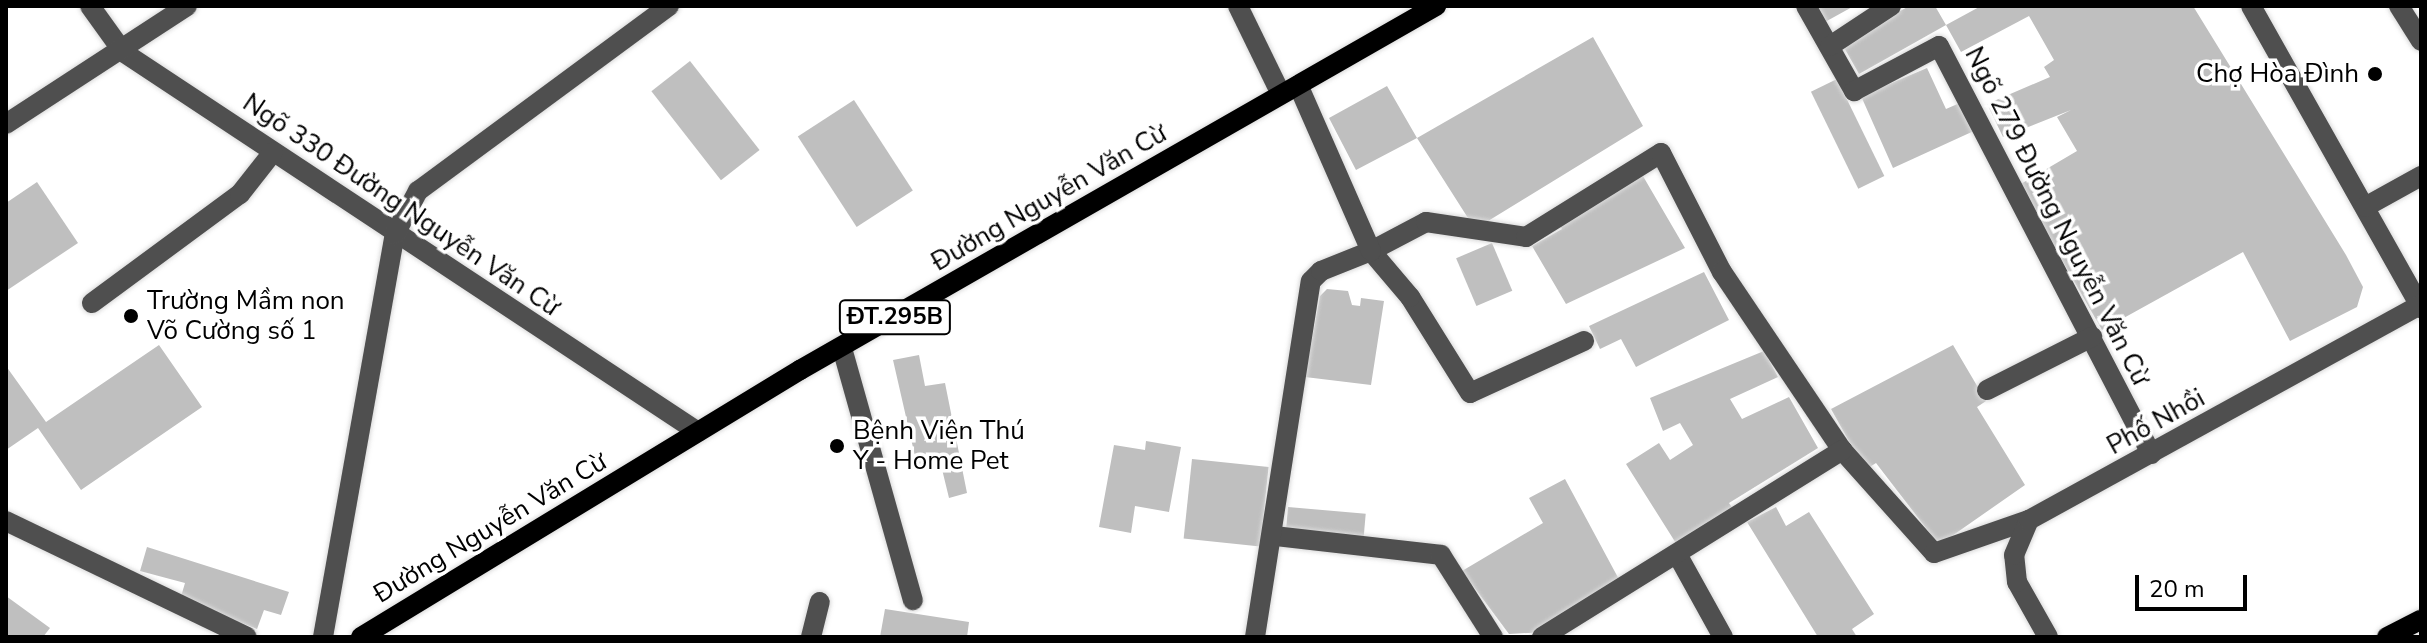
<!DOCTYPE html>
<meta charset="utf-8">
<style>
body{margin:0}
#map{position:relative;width:2427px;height:643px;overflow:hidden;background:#fff;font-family:"Nunito Sans",sans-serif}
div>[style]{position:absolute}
.building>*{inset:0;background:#bfbfbf;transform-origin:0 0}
.roads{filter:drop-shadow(0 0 2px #dbdbdb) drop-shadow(0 0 2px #dbdbdb)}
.minor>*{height:20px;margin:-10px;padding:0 10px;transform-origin:10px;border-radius:10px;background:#4f4f4f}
.major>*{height:20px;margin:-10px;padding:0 10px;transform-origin:10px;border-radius:10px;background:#000}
.dots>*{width:22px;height:22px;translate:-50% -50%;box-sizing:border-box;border:4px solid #fff;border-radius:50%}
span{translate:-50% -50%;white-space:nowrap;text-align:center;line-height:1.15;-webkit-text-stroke:7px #fff;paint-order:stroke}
.shield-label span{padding:2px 6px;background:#fff;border:2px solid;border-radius:6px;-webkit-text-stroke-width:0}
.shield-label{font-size:24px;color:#000;font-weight:700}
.poi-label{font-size:26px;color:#000}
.right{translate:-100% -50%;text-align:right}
.left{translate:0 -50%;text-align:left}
.street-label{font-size:26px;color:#000}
.frame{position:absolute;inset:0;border:8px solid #000;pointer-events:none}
.scale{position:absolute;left:2135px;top:575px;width:112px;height:36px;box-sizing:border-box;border:4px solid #000;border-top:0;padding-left:10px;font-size:24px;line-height:28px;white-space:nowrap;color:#000;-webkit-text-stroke:6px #fff;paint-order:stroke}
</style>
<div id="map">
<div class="building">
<i style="clip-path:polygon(1816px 6px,1854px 6px,1825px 22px)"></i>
<i style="clip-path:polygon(1909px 6px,1935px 6px,1946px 25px,1981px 6px,2193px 6px,2346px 255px,2363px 287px,2357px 307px,2290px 341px,2243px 252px,2102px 330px,2019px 185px,2077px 151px,2057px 117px,2071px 110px,2003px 137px,1987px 104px,2050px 77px,2044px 67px,2054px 60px,2029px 16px,1961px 52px,1946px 25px,1859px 74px,1842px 44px)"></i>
<i style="clip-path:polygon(1593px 37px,1643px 126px,1475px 229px,1417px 138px,1356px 170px,1329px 118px,1387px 86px,1417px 138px)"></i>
<i style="left:690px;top:61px;width:113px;height:49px;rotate:52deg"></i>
<i style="clip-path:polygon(1927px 68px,1946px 109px,1962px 102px,1976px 130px,1893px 168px,1861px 96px)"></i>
<i style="left:1837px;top:79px;width:108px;height:29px;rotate:64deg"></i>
<i style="left:854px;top:100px;width:108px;height:67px;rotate:57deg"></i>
<i style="clip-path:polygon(1640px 171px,1685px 248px,1566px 304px,1532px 246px,1562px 229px,1556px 219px)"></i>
<i style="clip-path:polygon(37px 182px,78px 243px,6px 291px,6px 203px)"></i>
<i style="left:1492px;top:243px;width:52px;height:39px;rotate:67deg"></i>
<i style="clip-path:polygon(1704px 272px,1729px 320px,1636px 367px,1621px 339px,1600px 349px,1589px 326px)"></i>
<i style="clip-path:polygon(1327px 289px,1348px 291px,1352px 305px,1360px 306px,1361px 298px,1384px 301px,1371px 385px,1305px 377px,1320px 296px)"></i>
<i style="clip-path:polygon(159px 345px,202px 407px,81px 490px,38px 428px,6px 450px,6px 366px,46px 422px)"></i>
<i style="clip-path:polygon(1953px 345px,1986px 401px,1977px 407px,2025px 485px,1939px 545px,1876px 463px,1865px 470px,1831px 409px)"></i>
<i style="clip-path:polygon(1764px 351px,1778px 377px,1730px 399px,1742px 419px,1789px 397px,1818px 448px,1729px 503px,1735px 512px,1679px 548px,1626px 464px,1659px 443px,1670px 460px,1693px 445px,1680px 423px,1663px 431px,1650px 398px)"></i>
<i style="clip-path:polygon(919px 355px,925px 386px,945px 383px,967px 493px,949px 498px,940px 461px,917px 465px,893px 360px)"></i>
<i style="clip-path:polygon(1146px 441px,1181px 447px,1169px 512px,1135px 506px,1131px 533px,1099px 527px,1114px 445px,1145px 450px)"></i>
<i style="left:1192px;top:459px;width:77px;height:80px;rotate:6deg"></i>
<i style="clip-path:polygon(1565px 479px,1622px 585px,1545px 632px,1509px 634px,1462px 571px,1543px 523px,1529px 498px)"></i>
<i style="left:1288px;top:507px;width:78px;height:27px;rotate:5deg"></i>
<i style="clip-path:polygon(1776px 507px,1786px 526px,1809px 512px,1874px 614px,1852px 629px,1857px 637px,1818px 637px,1747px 522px)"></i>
<i style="clip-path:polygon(147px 547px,289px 592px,281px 615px,264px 610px,257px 629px,180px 600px,185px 583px,140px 571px)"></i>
<i style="clip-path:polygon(6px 596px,50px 628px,43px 637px,6px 637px)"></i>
<i style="clip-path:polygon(885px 609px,969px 622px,967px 637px,880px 637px)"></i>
</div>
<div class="roads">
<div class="minor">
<i style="left:90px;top:6px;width:57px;rotate:54.3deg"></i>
<i style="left:123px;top:52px;width:689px;rotate:33.46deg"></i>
<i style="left:1238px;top:6px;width:98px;rotate:64deg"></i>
<i style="left:1806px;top:6px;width:98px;rotate:60.5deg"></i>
<i style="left:1854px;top:91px;width:96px;rotate:-27.9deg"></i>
<i style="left:1939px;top:46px;width:460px;rotate:62.5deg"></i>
<i style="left:2251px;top:6px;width:347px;rotate:60.6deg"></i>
<i style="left:2399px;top:6px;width:41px;rotate:57.8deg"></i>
<i style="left:1830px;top:46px;width:73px;rotate:-33.3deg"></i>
<i style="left:6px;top:124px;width:216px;rotate:-33.1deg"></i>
<i style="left:2365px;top:207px;width:64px;rotate:-29deg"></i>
<i style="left:92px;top:303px;width:184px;rotate:-36.4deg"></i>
<i style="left:240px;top:194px;width:53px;rotate:-51.8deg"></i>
<i style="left:1584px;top:341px;width:125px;rotate:155.5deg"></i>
<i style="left:1470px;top:393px;width:113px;rotate:-122deg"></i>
<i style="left:1410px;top:297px;width:60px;rotate:-130.3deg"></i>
<i style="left:1371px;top:251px;width:62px;rotate:-27.8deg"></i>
<i style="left:1426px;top:222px;width:101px;rotate:8.5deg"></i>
<i style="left:1526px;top:237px;width:159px;rotate:-31.9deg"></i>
<i style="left:1661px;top:153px;width:134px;rotate:62.9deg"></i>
<i style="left:1722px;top:272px;width:215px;rotate:56deg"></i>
<i style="left:1842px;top:450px;width:138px;rotate:48.2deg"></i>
<i style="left:1934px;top:553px;width:101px;rotate:-19.2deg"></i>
<i style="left:842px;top:348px;width:262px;rotate:74.3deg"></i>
<i style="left:1987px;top:390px;width:118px;rotate:-26.8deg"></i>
<i style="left:6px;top:521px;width:267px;rotate:25.7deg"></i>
<i style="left:1275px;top:536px;width:167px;rotate:6.5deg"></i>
<i style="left:1441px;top:555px;width:97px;rotate:57.6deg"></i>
<i style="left:1677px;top:554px;width:95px;rotate:61deg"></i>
<i style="left:323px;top:637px;width:409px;rotate:-79.9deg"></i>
<i style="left:395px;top:234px;width:49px;rotate:-61.9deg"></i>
<i style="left:418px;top:191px;width:312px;rotate:-36.4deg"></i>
<i style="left:811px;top:637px;width:36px;rotate:-76deg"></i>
<i style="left:1255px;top:637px;width:360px;rotate:-81.1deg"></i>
<i style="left:1311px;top:281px;width:14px;rotate:-45deg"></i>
<i style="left:1321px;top:271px;width:54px;rotate:-21.8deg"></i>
<i style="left:1371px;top:251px;width:181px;rotate:-113.7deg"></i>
<i style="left:1542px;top:637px;width:354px;rotate:-31.9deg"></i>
<i style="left:2048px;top:637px;width:63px;rotate:-119.4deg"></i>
<i style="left:2017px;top:582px;width:27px;rotate:-96deg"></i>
<i style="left:2014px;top:555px;width:38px;rotate:-67deg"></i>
<i style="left:2029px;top:520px;width:445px;rotate:-28.8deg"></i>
</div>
<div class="major">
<i style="left:361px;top:637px;width:514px;rotate:-31.31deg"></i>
<i style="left:800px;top:370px;width:733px;rotate:-29.78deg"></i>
<i style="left:2387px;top:637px;width:38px;rotate:-27deg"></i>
</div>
</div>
<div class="dots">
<i style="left:2375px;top:74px;background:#000"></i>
<i style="left:131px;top:316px;background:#000"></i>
<i style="left:837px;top:446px;background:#000"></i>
</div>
<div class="shield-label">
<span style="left:895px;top:317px">ĐT.295B</span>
</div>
<div class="poi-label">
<span class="right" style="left:2359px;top:74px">Chợ Hòa Đình</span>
<span class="left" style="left:147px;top:316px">Trường Mầm non<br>Võ Cường số 1</span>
<span class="left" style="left:853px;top:446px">Bệnh Viện Thú<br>Y - Home Pet</span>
</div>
<div class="street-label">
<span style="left:1049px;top:198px;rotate:-30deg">Đường Nguyễn Văn Cừ</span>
<span style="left:401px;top:205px;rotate:34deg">Ngõ 330 Đường Nguyễn Văn Cừ</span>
<span style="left:2057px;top:216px;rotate:63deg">Ngõ 279 Đường Nguyễn Văn Cừ</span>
<span style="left:2156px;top:422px;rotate:-29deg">Phố Nhồi</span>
<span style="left:490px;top:528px;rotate:-31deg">Đường Nguyễn Văn Cừ</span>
</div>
<div class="frame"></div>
<div class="scale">20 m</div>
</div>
